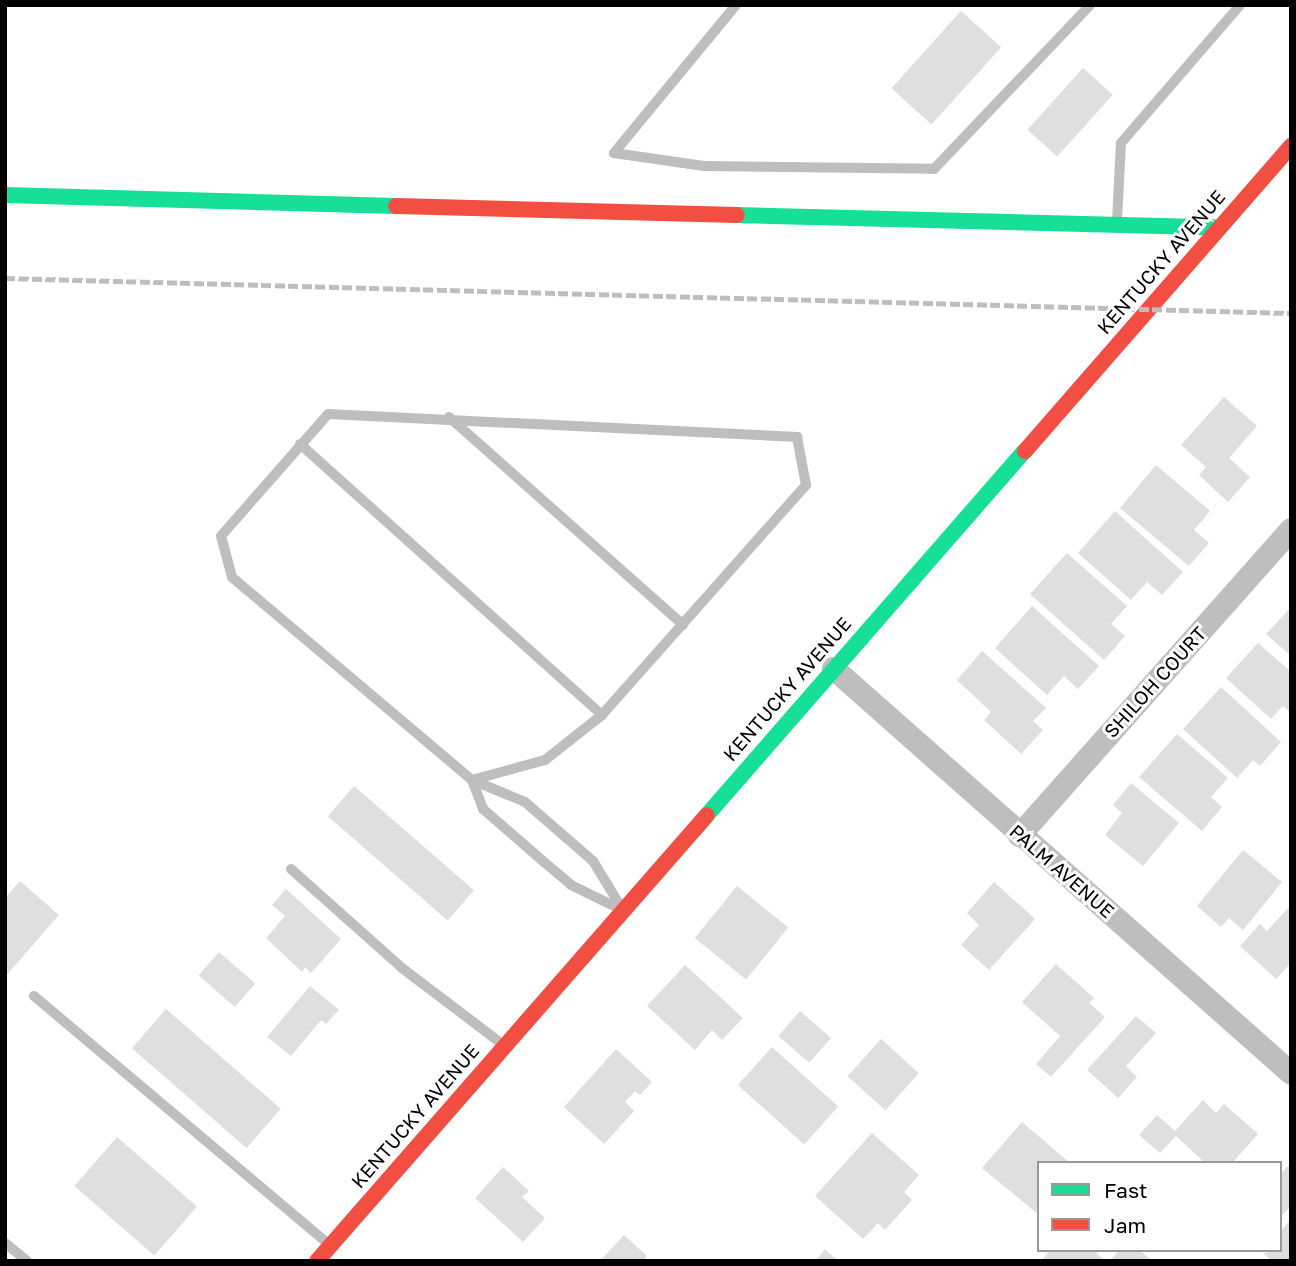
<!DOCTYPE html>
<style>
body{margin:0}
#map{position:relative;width:1296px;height:1266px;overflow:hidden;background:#fff;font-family:"Golos Text",sans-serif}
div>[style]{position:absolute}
.building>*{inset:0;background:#dfdfdf;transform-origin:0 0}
.lane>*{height:10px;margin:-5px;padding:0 5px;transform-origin:5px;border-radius:5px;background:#bebebe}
.street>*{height:23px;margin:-11.5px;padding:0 11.5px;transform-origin:11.5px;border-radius:11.5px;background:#bebebe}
.fast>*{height:16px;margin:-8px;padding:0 8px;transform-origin:8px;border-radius:8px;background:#16e098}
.jam>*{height:16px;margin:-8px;padding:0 8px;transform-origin:8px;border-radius:8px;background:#f24e42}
.rail>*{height:5px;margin-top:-2.5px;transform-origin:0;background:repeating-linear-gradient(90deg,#bebebe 0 10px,transparent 0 13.5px)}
span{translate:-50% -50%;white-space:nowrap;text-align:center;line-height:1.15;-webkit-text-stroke:6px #fff;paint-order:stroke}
.street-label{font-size:19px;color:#000}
.frame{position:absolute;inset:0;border:7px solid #000;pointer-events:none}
.legend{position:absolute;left:1037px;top:1161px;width:245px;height:91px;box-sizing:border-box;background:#fff;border:2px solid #999;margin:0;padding:9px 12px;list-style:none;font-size:21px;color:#000}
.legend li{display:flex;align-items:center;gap:14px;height:35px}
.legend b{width:35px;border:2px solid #999}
</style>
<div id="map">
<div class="building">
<i style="left:961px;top:11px;width:54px;height:104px;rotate:42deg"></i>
<i style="left:1083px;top:68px;width:40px;height:83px;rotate:42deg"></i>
<i style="clip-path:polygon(1224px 397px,1257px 426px,1229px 458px,1250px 477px,1228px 502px,1199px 475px,1206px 467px,1181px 445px)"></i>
<i style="clip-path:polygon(1156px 465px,1210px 511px,1194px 530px,1209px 543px,1189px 566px,1120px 508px)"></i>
<i style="clip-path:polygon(1115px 511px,1183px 572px,1162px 595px,1147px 582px,1131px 600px,1078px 553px)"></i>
<i style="clip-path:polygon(1067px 553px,1127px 606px,1111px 624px,1125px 636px,1104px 660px,1030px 594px)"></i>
<i style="clip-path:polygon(1032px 606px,1099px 666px,1078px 689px,1064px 676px,1047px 695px,995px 648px)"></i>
<i style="clip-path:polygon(1291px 607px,1291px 656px,1266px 634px)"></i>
<i style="clip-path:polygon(1258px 643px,1291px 672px,1291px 713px,1283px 706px,1271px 719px,1226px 678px)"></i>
<i style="clip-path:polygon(982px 651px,1046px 708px,1033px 721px,1043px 730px,1021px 754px,984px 720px,991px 712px,957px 680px)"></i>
<i style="clip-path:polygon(1221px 687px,1281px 742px,1260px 766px,1253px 760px,1237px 778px,1183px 729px)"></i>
<i style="clip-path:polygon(1177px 734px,1228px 778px,1211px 797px,1222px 807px,1202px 831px,1139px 777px)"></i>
<i style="clip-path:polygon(1131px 783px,1179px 823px,1143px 866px,1105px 835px,1122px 813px,1113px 805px)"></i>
<i style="left:354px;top:786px;width:159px;height:40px;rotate:41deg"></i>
<i style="clip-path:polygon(1243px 850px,1282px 882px,1243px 930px,1229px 918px,1221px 927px,1197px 906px)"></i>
<i style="clip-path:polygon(20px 881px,59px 915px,5px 977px,5px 898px)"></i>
<i style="clip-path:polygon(994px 882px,1035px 919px,989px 970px,961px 945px,979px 925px,967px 913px)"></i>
<i style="left:737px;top:886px;width:66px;height:67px;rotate:39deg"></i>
<i style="clip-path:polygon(286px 889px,341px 939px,311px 973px,305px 967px,302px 972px,266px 938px,285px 916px,272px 905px)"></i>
<i style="clip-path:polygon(1291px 905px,1291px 963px,1276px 979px,1240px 946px,1260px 924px,1267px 931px)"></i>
<i style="left:219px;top:952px;width:48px;height:31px;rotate:41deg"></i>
<i style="clip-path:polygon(1056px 964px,1094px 998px,1089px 1003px,1105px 1017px,1051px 1077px,1036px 1064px,1060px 1036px,1022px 1002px)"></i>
<i style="clip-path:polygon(685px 965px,743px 1018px,722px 1040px,712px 1030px,695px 1050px,647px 1006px)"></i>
<i style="clip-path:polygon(310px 986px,339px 1010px,326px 1024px,321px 1020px,291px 1056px,267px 1037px)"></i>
<i style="left:166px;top:1009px;width:152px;height:52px;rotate:41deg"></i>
<i style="left:800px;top:1011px;width:41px;height:33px;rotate:41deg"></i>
<i style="clip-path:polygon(1136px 1016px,1156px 1033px,1126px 1066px,1137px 1077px,1118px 1098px,1087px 1070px)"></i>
<i style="left:881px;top:1039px;width:51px;height:50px;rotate:42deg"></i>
<i style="left:772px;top:1047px;width:89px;height:51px;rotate:42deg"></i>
<i style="clip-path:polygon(616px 1049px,652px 1082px,640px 1095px,635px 1091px,625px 1102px,634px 1111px,604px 1144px,564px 1107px)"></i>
<i style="clip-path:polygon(1203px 1100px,1216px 1113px,1224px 1104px,1258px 1134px,1232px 1163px,1205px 1163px,1176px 1136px,1160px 1153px,1139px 1135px,1157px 1115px,1175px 1131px)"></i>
<i style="clip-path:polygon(1022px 1122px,1070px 1163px,1039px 1163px,1039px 1215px,982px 1168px)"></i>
<i style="clip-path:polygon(872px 1133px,919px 1175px,904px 1192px,912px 1200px,885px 1230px,878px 1223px,863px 1239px,815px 1196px)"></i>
<i style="left:117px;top:1137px;width:106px;height:65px;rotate:41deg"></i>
<i style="clip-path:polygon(1291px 1163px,1291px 1206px,1280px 1217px,1280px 1174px)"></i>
<i style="clip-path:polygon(503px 1167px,529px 1191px,522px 1197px,545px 1218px,523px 1242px,475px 1198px)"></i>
<i style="clip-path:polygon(1291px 1219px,1291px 1261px,1272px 1261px,1263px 1253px,1280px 1250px,1280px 1232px)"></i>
<i style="clip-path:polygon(624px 1235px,647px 1256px,643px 1261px,600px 1261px)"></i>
<i style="clip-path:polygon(825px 1249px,838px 1261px,815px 1261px)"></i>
<i style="clip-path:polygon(1050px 1250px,1099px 1250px,1096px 1253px,1105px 1261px,1041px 1261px)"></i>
<i style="clip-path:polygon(1119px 1250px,1140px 1250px,1152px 1261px,1110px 1261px)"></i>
</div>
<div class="lane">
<i style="left:736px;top:5px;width:192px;rotate:129.5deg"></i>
<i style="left:614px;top:153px;width:91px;rotate:8.2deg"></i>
<i style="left:704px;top:166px;width:230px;rotate:0.7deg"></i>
<i style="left:934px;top:169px;width:226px;rotate:-46.4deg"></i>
<i style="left:1117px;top:221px;width:78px;rotate:-87.1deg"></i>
<i style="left:1121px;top:143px;width:182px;rotate:-49.2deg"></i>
<i style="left:449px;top:417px;width:313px;rotate:41.6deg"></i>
<i style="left:300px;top:444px;width:406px;rotate:41.9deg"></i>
<i style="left:291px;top:869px;width:149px;rotate:41.7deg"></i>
<i style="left:402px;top:968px;width:126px;rotate:37.2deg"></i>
<i style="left:621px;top:907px;width:54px;rotate:-121.3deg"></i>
<i style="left:593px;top:861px;width:90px;rotate:-139.1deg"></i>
<i style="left:525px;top:802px;width:57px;rotate:-157.5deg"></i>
<i style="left:472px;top:780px;width:314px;rotate:-139.8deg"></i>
<i style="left:232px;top:577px;width:42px;rotate:-105deg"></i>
<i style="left:221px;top:536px;width:162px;rotate:-48.7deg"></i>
<i style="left:328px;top:414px;width:470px;rotate:2.8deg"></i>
<i style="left:797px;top:437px;width:49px;rotate:79.4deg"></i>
<i style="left:806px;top:485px;width:307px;rotate:131.6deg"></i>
<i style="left:602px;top:715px;width:73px;rotate:141.7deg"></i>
<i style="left:545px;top:760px;width:76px;rotate:164.7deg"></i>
<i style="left:472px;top:780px;width:31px;rotate:69deg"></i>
<i style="left:483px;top:809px;width:81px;rotate:41deg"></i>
<i style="left:544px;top:862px;width:35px;rotate:40deg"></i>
<i style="left:571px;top:885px;width:57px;rotate:26.1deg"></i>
<i style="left:34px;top:996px;width:385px;rotate:40.1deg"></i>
<i style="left:5px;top:1243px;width:28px;rotate:39deg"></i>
</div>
<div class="street">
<i style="left:833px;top:668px;width:611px;rotate:41.49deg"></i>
<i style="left:1019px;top:835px;width:409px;rotate:-48.4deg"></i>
</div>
<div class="fast">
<i style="left:5px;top:195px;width:391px;rotate:1.6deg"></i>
<i style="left:737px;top:215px;width:482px;rotate:1.5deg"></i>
<i style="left:707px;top:815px;width:483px;rotate:-48.9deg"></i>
</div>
<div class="jam">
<i style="left:396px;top:206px;width:341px;rotate:1.5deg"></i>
<i style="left:1025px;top:451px;width:405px;rotate:-48.9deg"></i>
<i style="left:317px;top:1261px;width:592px;rotate:-48.83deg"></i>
</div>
<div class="rail">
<i style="left:5px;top:278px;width:1286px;rotate:1.56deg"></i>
</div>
<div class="street-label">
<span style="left:1161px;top:262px;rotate:-49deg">KENTUCKY AVENUE</span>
<span style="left:1155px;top:682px;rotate:-48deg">SHILOH COURT</span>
<span style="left:787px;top:689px;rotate:-49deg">KENTUCKY AVENUE</span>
<span style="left:1062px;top:871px;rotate:41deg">PALM AVENUE</span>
<span style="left:415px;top:1116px;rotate:-49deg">KENTUCKY AVENUE</span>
</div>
<div class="frame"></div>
<ul class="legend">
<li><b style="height:9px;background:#16e098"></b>Fast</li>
<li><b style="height:9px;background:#f24e42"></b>Jam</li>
</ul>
</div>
